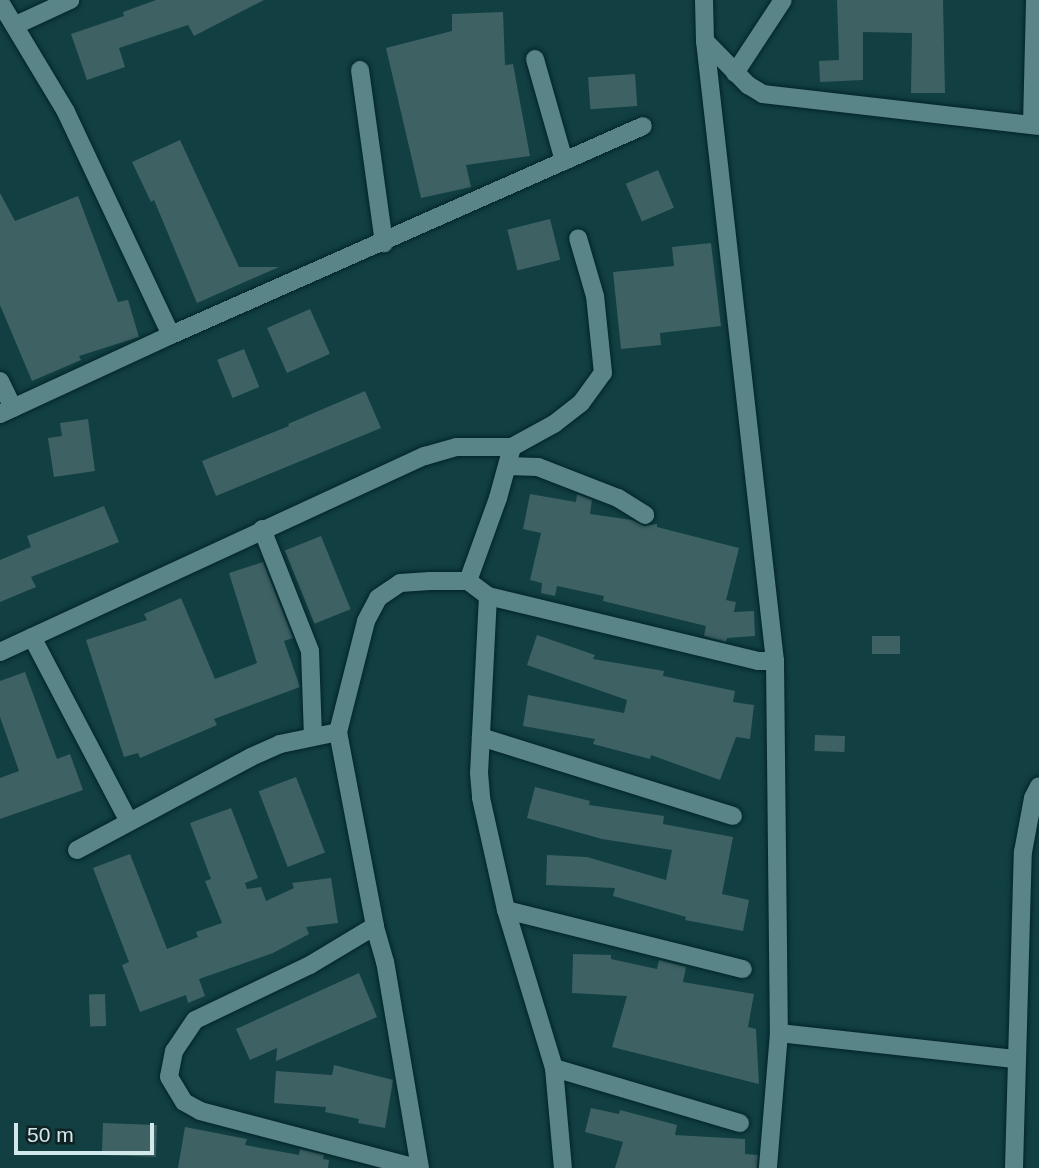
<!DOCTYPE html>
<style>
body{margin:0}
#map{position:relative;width:1039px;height:1168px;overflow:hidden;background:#113f42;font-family:Helvetica,sans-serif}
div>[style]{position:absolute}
.building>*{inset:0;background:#3e6164;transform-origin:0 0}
.roads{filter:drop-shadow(0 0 2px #022427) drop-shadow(0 0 2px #022427)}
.minor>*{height:18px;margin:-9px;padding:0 9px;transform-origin:9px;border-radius:9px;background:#598589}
span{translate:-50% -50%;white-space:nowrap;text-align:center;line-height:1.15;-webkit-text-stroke:5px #102224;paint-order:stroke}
.scale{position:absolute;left:14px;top:1123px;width:140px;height:32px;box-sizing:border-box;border:4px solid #d2e9eb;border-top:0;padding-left:9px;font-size:21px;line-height:24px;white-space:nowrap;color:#d2e9eb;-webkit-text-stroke:5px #102224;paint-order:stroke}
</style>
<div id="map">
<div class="building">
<i style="clip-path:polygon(156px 0,264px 0,194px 36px,188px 25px,119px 48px,125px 67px,87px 80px,71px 34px,124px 16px,123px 12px)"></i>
<i style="clip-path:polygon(837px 0,943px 0,945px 93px,911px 93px,912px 33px,863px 32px,863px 80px,820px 82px,819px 61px,839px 60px)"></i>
<i style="clip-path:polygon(503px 12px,505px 65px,513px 64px,530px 156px,466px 165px,471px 187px,421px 198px,386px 48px,452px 31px,452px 14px)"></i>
<i style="left:635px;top:74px;width:32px;height:47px;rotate:86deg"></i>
<i style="clip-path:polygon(180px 140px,239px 267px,279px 267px,197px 303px,154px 200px,151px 202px,132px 162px)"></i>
<i style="left:658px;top:170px;width:41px;height:35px;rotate:67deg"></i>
<i style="clip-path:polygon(0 193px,15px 221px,78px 196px,118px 302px,128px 300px,139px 337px,79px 356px,81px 360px,32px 381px,0 305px)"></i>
<i style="left:550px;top:219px;width:42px;height:44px;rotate:76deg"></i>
<i style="clip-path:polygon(711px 243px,721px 326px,660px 333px,661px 345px,621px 349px,613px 272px,674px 266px,672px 247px)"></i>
<i style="left:310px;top:309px;width:49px;height:47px;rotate:66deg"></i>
<i style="left:244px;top:349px;width:41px;height:29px;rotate:68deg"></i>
<i style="clip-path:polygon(365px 391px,381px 428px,216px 496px,202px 461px,289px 426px,288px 424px)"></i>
<i style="clip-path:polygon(88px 419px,95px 471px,54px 477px,48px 438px,62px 436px,60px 423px)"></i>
<i style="clip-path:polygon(530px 494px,576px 502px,577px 494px,592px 500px,590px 514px,632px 520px,644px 526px,657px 524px,657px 527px,739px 548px,726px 600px,736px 602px,734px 612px,754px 611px,755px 636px,727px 638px,726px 642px,704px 636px,706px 626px,603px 601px,604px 596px,557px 586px,555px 596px,541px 593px,542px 583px,530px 580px,541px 533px,523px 529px)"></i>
<i style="clip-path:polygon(104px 506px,119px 542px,31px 577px,36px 587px,0 602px,0 560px,31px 547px,27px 536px)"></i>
<i style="left:321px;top:536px;width:79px;height:39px;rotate:68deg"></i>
<i style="clip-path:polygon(263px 562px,293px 638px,284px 641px,300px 687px,214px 719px,217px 725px,140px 758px,138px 753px,124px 757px,86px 640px,147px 620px,144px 614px,181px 598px,215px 679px,257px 663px,229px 573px)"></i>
<i style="clip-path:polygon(537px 635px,595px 655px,593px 659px,664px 671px,663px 676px,735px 691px,733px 702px,754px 705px,750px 739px,736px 737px,720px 780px,651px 755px,650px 759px,593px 744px,595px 739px,523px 726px,528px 695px,624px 713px,627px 700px,527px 665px)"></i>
<i style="left:872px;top:636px;width:28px;height:18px"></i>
<i style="clip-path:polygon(25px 672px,57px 759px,70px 754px,83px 790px,0 819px,0 778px,19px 771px,0 717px,0 681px)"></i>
<i style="left:815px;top:735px;width:30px;height:16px;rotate:2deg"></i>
<i style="left:296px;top:777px;width:81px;height:40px;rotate:69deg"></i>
<i style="clip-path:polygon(535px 787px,590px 801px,589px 805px,664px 816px,663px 824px,733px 837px,722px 894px,749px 900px,743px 931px,685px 920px,686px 917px,613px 896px,615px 888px,546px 885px,547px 855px,587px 857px,666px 880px,672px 850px,602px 839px,527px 818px)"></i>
<i style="clip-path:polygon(231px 808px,258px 878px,245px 883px,247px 889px,261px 887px,266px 901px,294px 888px,292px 883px,331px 878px,338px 923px,306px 927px,309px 934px,273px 953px,199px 979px,205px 996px,188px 1003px,186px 995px,140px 1012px,122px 965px,129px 962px,93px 868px,130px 854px,167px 949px,198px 937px,196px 932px,222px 923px,205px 881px,211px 879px,190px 823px)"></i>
<i style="clip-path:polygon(573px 954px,611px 955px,611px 959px,657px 969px,659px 960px,686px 967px,683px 982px,754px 994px,748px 1027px,756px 1029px,759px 1084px,612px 1047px,627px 996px,572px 993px)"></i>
<i style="clip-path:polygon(359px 973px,377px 1017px,276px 1061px,277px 1048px,250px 1060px,236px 1029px)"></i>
<i style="left:105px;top:994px;width:32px;height:16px;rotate:88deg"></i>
<i style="clip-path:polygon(334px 1065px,393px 1080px,385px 1128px,358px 1123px,359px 1119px,325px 1112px,326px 1107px,274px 1103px,276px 1071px,332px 1075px)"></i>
<i style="clip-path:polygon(591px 1108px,619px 1114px,620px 1110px,677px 1125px,675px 1135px,745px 1139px,745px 1154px,758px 1155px,757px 1168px,615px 1168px,623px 1142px,585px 1132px)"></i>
<i style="left:103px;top:1123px;width:54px;height:32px;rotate:2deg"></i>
<i style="clip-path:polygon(185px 1127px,247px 1139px,245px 1145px,299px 1155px,300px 1149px,324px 1155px,323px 1159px,329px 1160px,328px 1168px,178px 1168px)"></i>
</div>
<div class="roads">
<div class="minor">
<i style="left:704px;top:0;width:41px;rotate:88.6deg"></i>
<i style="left:705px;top:41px;width:624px;rotate:83.56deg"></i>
<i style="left:775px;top:661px;width:372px;rotate:89.4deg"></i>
<i style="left:779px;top:1033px;width:135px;rotate:94.7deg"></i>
<i style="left:0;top:2px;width:128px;rotate:59deg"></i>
<i style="left:66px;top:112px;width:246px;rotate:64.8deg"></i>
<i style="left:16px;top:25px;width:60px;rotate:-24.8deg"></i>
<i style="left:705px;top:41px;width:62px;rotate:45.7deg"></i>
<i style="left:748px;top:85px;width:17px;rotate:31deg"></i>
<i style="left:763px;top:94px;width:278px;rotate:6.6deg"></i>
<i style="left:535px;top:59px;width:106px;rotate:74.1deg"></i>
<i style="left:360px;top:70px;width:175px;rotate:82.1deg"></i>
<i style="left:735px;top:73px;width:87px;rotate:-56.7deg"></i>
<i style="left:1032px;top:125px;width:125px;rotate:-88.6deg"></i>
<i style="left:0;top:381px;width:30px;rotate:64deg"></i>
<i style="left:0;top:414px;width:188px;rotate:-24.8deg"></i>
<i style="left:171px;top:335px;width:516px;rotate:-23.88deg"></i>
<i style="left:507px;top:466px;width:31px;rotate:2deg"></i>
<i style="left:538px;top:467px;width:86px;rotate:21.2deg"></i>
<i style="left:618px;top:498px;width:32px;rotate:32deg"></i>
<i style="left:262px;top:529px;width:131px;rotate:68.5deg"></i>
<i style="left:310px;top:651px;width:84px;rotate:88deg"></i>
<i style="left:468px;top:581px;width:88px;rotate:-70.1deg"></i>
<i style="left:498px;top:498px;width:53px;rotate:-74.6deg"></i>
<i style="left:512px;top:447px;width:48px;rotate:-28.7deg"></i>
<i style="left:554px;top:424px;width:34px;rotate:-38deg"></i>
<i style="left:581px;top:403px;width:37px;rotate:-54deg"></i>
<i style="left:603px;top:373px;width:77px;rotate:-95.9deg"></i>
<i style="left:595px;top:296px;width:60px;rotate:-106.3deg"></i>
<i style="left:488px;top:596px;width:278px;rotate:13.5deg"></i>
<i style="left:758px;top:661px;width:17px"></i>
<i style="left:32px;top:637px;width:207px;rotate:62.3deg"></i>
<i style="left:0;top:652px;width:468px;rotate:-24.8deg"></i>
<i style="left:425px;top:456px;width:33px;rotate:-16deg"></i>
<i style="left:457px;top:447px;width:55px"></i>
<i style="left:481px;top:737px;width:264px;rotate:17.4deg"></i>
<i style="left:77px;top:850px;width:197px;rotate:-28.1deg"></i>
<i style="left:251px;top:757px;width:32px;rotate:-24deg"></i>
<i style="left:280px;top:744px;width:59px;rotate:-11.7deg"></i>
<i style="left:506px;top:910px;width:244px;rotate:14deg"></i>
<i style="left:375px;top:926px;width:76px;rotate:149deg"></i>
<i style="left:310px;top:965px;width:127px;rotate:154.4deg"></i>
<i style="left:195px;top:1020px;width:37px;rotate:124deg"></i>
<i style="left:174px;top:1051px;width:26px;rotate:101deg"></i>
<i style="left:169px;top:1077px;width:29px;rotate:59deg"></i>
<i style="left:184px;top:1102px;width:18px;rotate:29deg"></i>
<i style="left:200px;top:1111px;width:225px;rotate:14.7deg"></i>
<i style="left:779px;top:1033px;width:237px;rotate:6.3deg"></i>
<i style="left:554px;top:1068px;width:194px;rotate:16.5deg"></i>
<i style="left:420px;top:1168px;width:209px;rotate:-99.6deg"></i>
<i style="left:385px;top:962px;width:37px;rotate:-106deg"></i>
<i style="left:375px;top:926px;width:197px;rotate:-100.8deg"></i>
<i style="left:338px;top:732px;width:114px;rotate:-75.8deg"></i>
<i style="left:366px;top:621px;width:26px;rotate:-62deg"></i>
<i style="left:378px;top:598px;width:27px;rotate:-34deg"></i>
<i style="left:400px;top:583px;width:30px;rotate:-4deg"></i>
<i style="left:430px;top:581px;width:38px"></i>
<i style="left:468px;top:581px;width:25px;rotate:37deg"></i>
<i style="left:488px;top:596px;width:177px;rotate:92.9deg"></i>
<i style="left:479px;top:773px;width:25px;rotate:85deg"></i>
<i style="left:481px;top:798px;width:115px;rotate:77.4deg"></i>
<i style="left:506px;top:910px;width:165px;rotate:73.1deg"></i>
<i style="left:554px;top:1068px;width:100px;rotate:84.9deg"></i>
<i style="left:1014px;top:1168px;width:316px;rotate:-88.4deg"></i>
<i style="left:1023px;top:852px;width:55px;rotate:-79.5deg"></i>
<i style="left:1033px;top:798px;width:13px;rotate:-63deg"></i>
</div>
</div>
<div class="scale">50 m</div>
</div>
